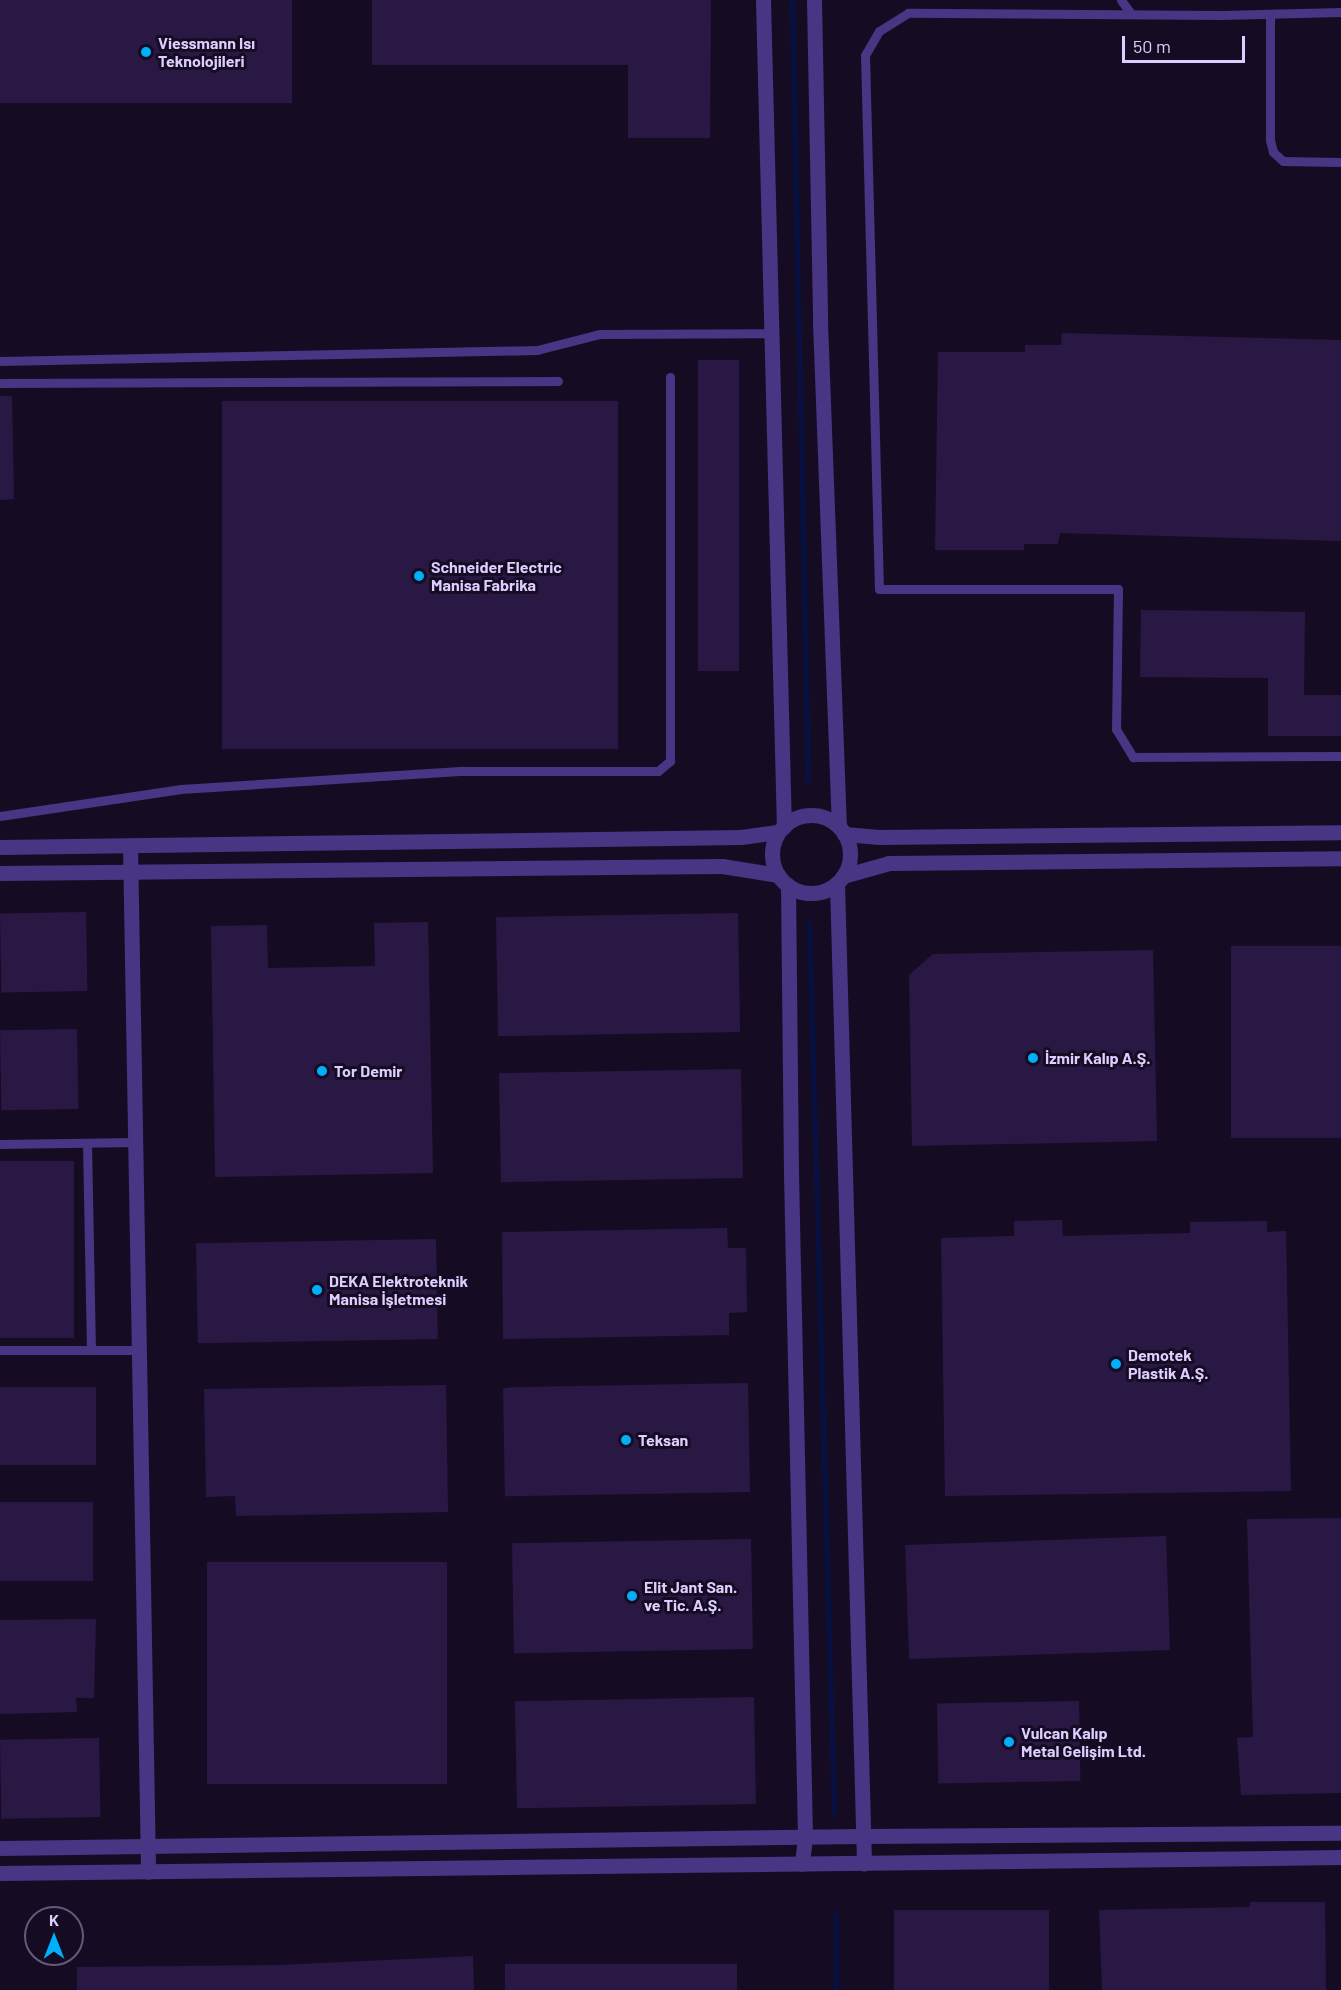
<!DOCTYPE html>
<meta charset="utf-8">
<style>
body{margin:0}
#map{position:relative;width:1341px;height:1990px;overflow:hidden;background:#150c23;font-family:Barlow,sans-serif}
div>[style]{position:absolute}
.stream>*{height:5px;margin:-2.5px;padding:0 2.5px;transform-origin:2.5px;border-radius:2.5px;background:#071141}
.building>*{inset:0;background:#2a1844;transform-origin:0 0}
.service>*{height:9px;margin:-4.5px;padding:0 4.5px;transform-origin:4.5px;border-radius:4.5px;background:#483584}
.tertiary>*{height:15px;margin:-7.5px;padding:0 7.5px;transform-origin:7.5px;border-radius:7.5px;background:#483584}
.tertiary>.ring{margin:-7.5px;padding:0;box-sizing:content-box;background:none;border:15px solid #483584;border-radius:50%}
.dots>*{width:16px;height:16px;translate:-50% -50%;box-sizing:border-box;border:3px solid #150c23;border-radius:50%}
span{translate:-50% -50%;white-space:nowrap;text-align:center;line-height:1.15;-webkit-text-stroke:6px #150c23;paint-order:stroke}
.poi-label{font-size:16px;color:#ddceff;font-weight:700}
.left{translate:0 -50%;text-align:left}
.north{position:absolute;left:24px;top:1906px;width:60px;height:60px;box-sizing:border-box;background:#150c23;border:2px solid #655a7b;border-radius:50%;rotate:0deg;font-size:16px;font-weight:700;line-height:24px;text-align:center;color:#ddceff}
.north::after{content:'';display:block;margin:auto;width:21px;height:27px;background:#00aff9;clip-path:polygon(50% 0,100% 100%,50% 72%,0 100%)}
.scale{position:absolute;left:1122px;top:36px;width:123px;height:27px;box-sizing:border-box;border:3px solid #ddceff;border-top:0;padding-left:8px;font-size:18px;line-height:21px;white-space:nowrap;color:#ddceff;-webkit-text-stroke:4px #150c23;paint-order:stroke}
</style>
<div id="map">
<div class="stream">
<i style="left:792px;top:0;width:781px;rotate:88.83deg"></i>
<i style="left:809px;top:923px;width:892px;rotate:88.39deg"></i>
<i style="left:836px;top:1912px;width:78px;rotate:90deg"></i>
</div>
<div class="building">
<i style="left:0;top:0;width:292px;height:103px"></i>
<i style="clip-path:polygon(372px 0,711px 0,710px 138px,628px 138px,628px 65px,372px 65px)"></i>
<i style="clip-path:polygon(1062px 333px,1341px 340px,1341px 541px,1060px 533px,1058px 544px,1024px 544px,1024px 550px,935px 550px,938px 352px,1025px 352px,1025px 345px,1061px 345px)"></i>
<i style="left:739px;top:360px;width:311px;height:41px;rotate:90deg"></i>
<i style="clip-path:polygon(0 396px,12px 396px,14px 499px,0 500px)"></i>
<i style="left:222px;top:401px;width:396px;height:348px"></i>
<i style="clip-path:polygon(1141px 610px,1305px 612px,1304px 695px,1341px 695px,1341px 736px,1268px 736px,1268px 678px,1140px 677px)"></i>
<i style="left:86px;top:912px;width:79px;height:86px;rotate:89deg"></i>
<i style="left:738px;top:913px;width:119px;height:242px;rotate:89deg"></i>
<i style="clip-path:polygon(428px 922px,433px 1173px,215px 1177px,211px 926px,267px 925px,268px 968px,375px 966px,374px 923px)"></i>
<i style="left:1341px;top:946px;width:192px;height:110px;rotate:90deg"></i>
<i style="clip-path:polygon(1153px 950px,1157px 1141px,912px 1146px,909px 975px,933px 954px)"></i>
<i style="left:77px;top:1029px;width:80px;height:77px;rotate:89deg"></i>
<i style="left:741px;top:1069px;width:109px;height:242px;rotate:89deg"></i>
<i style="left:0;top:1161px;width:74px;height:177px"></i>
<i style="clip-path:polygon(1062px 1220px,1063px 1236px,1190px 1233px,1190px 1222px,1267px 1221px,1267px 1232px,1286px 1231px,1291px 1491px,945px 1496px,941px 1238px,1014px 1236px,1014px 1221px)"></i>
<i style="clip-path:polygon(727px 1228px,728px 1248px,746px 1248px,747px 1312px,729px 1313px,729px 1335px,503px 1339px,502px 1232px)"></i>
<i style="left:436px;top:1239px;width:100px;height:240px;rotate:89deg"></i>
<i style="left:748px;top:1383px;width:109px;height:245px;rotate:89deg"></i>
<i style="clip-path:polygon(446px 1385px,448px 1512px,236px 1516px,235px 1496px,206px 1497px,204px 1389px)"></i>
<i style="left:0;top:1387px;width:96px;height:78px"></i>
<i style="left:0;top:1502px;width:93px;height:79px"></i>
<i style="clip-path:polygon(1341px 1518px,1341px 1793px,1241px 1795px,1237px 1738px,1253px 1737px,1247px 1519px)"></i>
<i style="left:1166px;top:1536px;width:114px;height:261px;rotate:88deg"></i>
<i style="left:751px;top:1539px;width:110px;height:239px;rotate:89deg"></i>
<i style="left:447px;top:1562px;width:222px;height:240px;rotate:90deg"></i>
<i style="clip-path:polygon(96px 1619px,94px 1698px,76px 1698px,77px 1712px,0 1714px,0 1620px)"></i>
<i style="left:754px;top:1697px;width:107px;height:239px;rotate:89deg"></i>
<i style="left:1079px;top:1701px;width:80px;height:142px;rotate:89deg"></i>
<i style="left:99px;top:1738px;width:79px;height:99px;rotate:89deg"></i>
<i style="clip-path:polygon(1250px 1902px,1325px 1902px,1326px 1990px,1102px 1990px,1099px 1910px,1250px 1907px)"></i>
<i style="left:1049px;top:1910px;width:80px;height:155px;rotate:90deg"></i>
<i style="clip-path:polygon(473px 1956px,474px 1990px,77px 1990px,77px 1967px,279px 1965px)"></i>
<i style="left:737px;top:1964px;width:26px;height:232px;rotate:90deg"></i>
</div>
<div class="service">
<i style="left:1121px;top:0;width:17px;rotate:54deg"></i>
<i style="left:1341px;top:12px;width:120px;rotate:178.6deg"></i>
<i style="left:1221px;top:15px;width:313px;rotate:-179.6deg"></i>
<i style="left:908px;top:13px;width:34px;rotate:148deg"></i>
<i style="left:879px;top:31px;width:28px;rotate:120deg"></i>
<i style="left:865px;top:55px;width:534px;rotate:88.5deg"></i>
<i style="left:879px;top:589px;width:239px"></i>
<i style="left:1118px;top:589px;width:140px;rotate:90.8deg"></i>
<i style="left:1116px;top:729px;width:33px;rotate:59deg"></i>
<i style="left:1133px;top:757px;width:208px;rotate:-0.3deg"></i>
<i style="left:1270px;top:14px;width:126px;rotate:90deg"></i>
<i style="left:1270px;top:140px;width:12px;rotate:76deg"></i>
<i style="left:1273px;top:152px;width:13px;rotate:42deg"></i>
<i style="left:1283px;top:161px;width:58px;rotate:1deg"></i>
<i style="left:0;top:361px;width:537px;rotate:-1.17deg"></i>
<i style="left:537px;top:350px;width:65px;rotate:-14.3deg"></i>
<i style="left:600px;top:334px;width:172px;rotate:-0.3deg"></i>
<i style="left:0;top:383px;width:558px;rotate:-0.21deg"></i>
<i style="left:0;top:816px;width:183px;rotate:-8.5deg"></i>
<i style="left:181px;top:789px;width:283px;rotate:-3.7deg"></i>
<i style="left:463px;top:771px;width:195px"></i>
<i style="left:658px;top:771px;width:16px;rotate:-40deg"></i>
<i style="left:670px;top:761px;width:384px;rotate:-90deg"></i>
<i style="left:87px;top:1143px;width:207px;rotate:88.9deg"></i>
<i style="left:0;top:1144px;width:136px;rotate:-0.8deg"></i>
<i style="left:0;top:1350px;width:139px"></i>
</div>
<div class="tertiary">
<i style="left:763px;top:0;width:827px;rotate:88.55deg"></i>
<i style="left:814px;top:0;width:322px;rotate:88.9deg"></i>
<i style="left:820px;top:322px;width:505px;rotate:87.85deg"></i>
<i class="ring" style="left:772px;top:815px;width:63px;height:63px"></i>
<i style="left:844px;top:834px;width:35px;rotate:5deg"></i>
<i style="left:879px;top:837px;width:462px;rotate:-0.6deg"></i>
<i style="left:130px;top:846px;width:1026px;rotate:88.99deg"></i>
<i style="left:0;top:847px;width:741px;rotate:-0.77deg"></i>
<i style="left:741px;top:837px;width:37px;rotate:-8deg"></i>
<i style="left:0;top:873px;width:722px;rotate:-0.56deg"></i>
<i style="left:722px;top:866px;width:57px;rotate:9.1deg"></i>
<i style="left:843px;top:876px;width:48px;rotate:-15.8deg"></i>
<i style="left:889px;top:863px;width:452px;rotate:-0.6deg"></i>
<i style="left:837px;top:883px;width:981px;rotate:88.42deg"></i>
<i style="left:788px;top:885px;width:288px;rotate:89.4deg"></i>
<i style="left:791px;top:1173px;width:665px;rotate:88.79deg"></i>
<i style="left:805px;top:1838px;width:26px;rotate:97deg"></i>
<i style="left:0;top:1848px;width:862px;rotate:-0.8deg"></i>
<i style="left:862px;top:1836px;width:479px;rotate:-0.4deg"></i>
<i style="left:0;top:1873px;width:1341px;rotate:-0.68deg"></i>
</div>
<div class="dots">
<i style="left:146px;top:52px;background:#00aff9"></i>
<i style="left:419px;top:576px;background:#00aff9"></i>
<i style="left:1033px;top:1058px;background:#00aff9"></i>
<i style="left:322px;top:1071px;background:#00aff9"></i>
<i style="left:317px;top:1290px;background:#00aff9"></i>
<i style="left:1116px;top:1364px;background:#00aff9"></i>
<i style="left:626px;top:1440px;background:#00aff9"></i>
<i style="left:632px;top:1596px;background:#00aff9"></i>
<i style="left:1009px;top:1742px;background:#00aff9"></i>
</div>
<div class="poi-label">
<span class="left" style="left:158px;top:52px">Viessmann Isı<br>Teknolojileri</span>
<span class="left" style="left:431px;top:576px">Schneider Electric<br>Manisa Fabrika</span>
<span class="left" style="left:1045px;top:1058px">İzmir Kalıp A.Ş.</span>
<span class="left" style="left:334px;top:1071px">Tor Demir</span>
<span class="left" style="left:329px;top:1290px">DEKA Elektroteknik<br>Manisa İşletmesi</span>
<span class="left" style="left:1128px;top:1364px">Demotek<br>Plastik A.Ş.</span>
<span class="left" style="left:638px;top:1440px">Teksan</span>
<span class="left" style="left:644px;top:1596px">Elit Jant San.<br>ve Tic. A.Ş.</span>
<span class="left" style="left:1021px;top:1742px">Vulcan Kalıp<br>Metal Gelişim Ltd.</span>
</div>
<div class="north">K</div>
<div class="scale">50 m</div>
</div>
